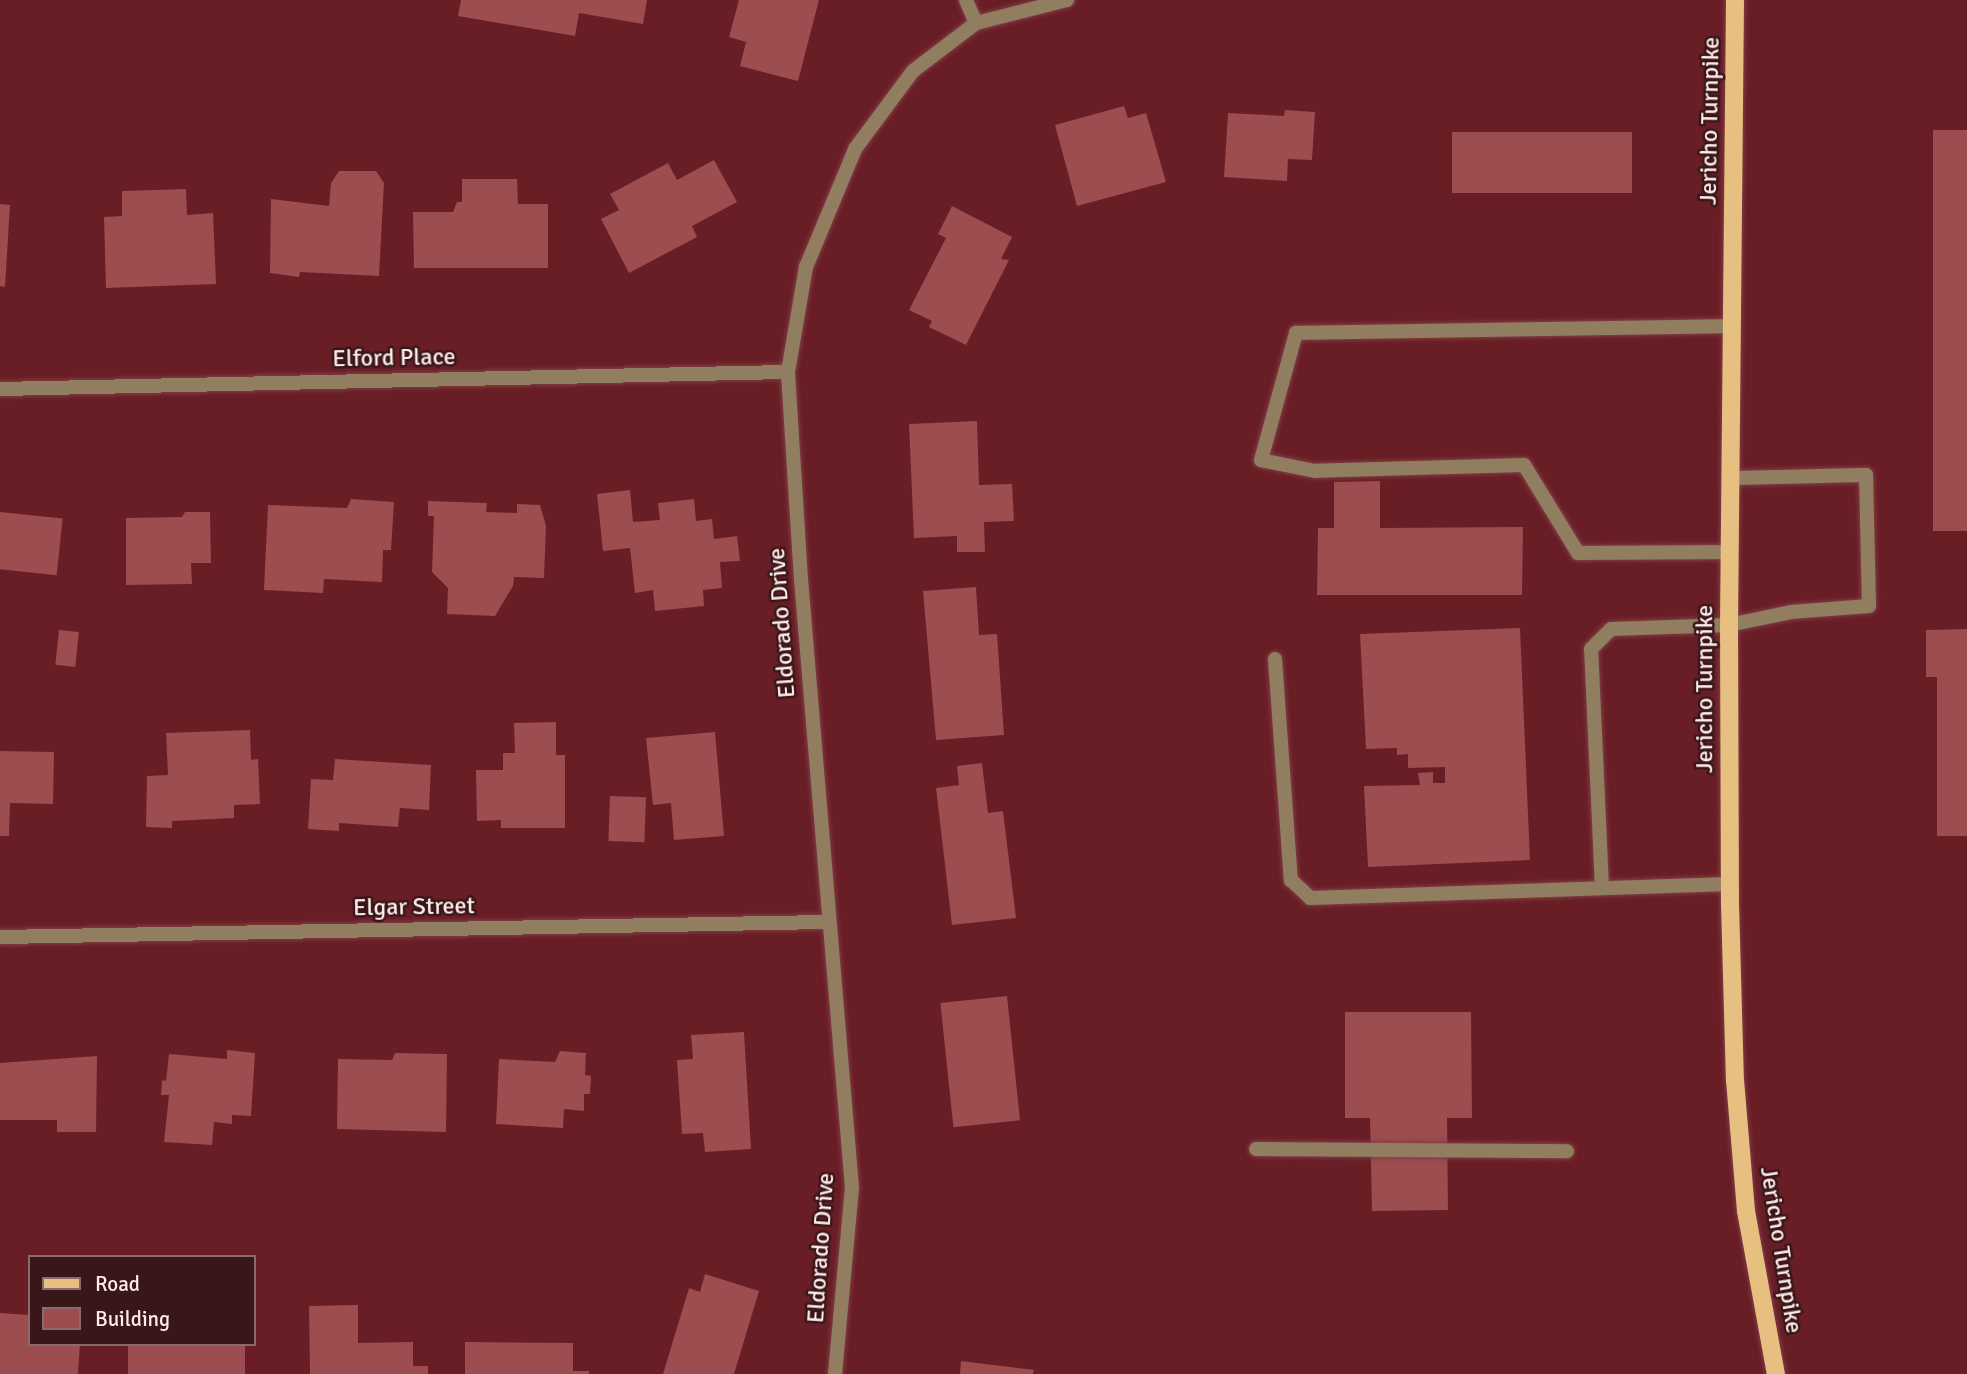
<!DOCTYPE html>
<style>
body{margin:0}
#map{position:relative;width:1967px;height:1374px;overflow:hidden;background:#691d25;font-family:Signika,sans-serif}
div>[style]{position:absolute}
.building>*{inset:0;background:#9d4c50;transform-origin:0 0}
.roads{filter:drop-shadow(0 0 2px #813e45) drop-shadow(0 0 2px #813e45)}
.lane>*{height:14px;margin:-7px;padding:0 7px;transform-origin:7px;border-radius:7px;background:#917e61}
.street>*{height:14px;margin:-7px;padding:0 7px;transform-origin:7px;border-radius:7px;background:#917e61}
.primary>*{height:18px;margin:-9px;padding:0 9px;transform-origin:9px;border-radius:9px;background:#e6bf81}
span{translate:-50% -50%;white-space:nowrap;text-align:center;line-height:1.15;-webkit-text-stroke:5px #391719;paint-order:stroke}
.street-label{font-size:24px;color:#ffebeb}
.legend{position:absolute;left:28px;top:1255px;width:228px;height:91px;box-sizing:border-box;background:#391719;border:2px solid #886c6d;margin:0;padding:9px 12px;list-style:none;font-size:21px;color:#ffebeb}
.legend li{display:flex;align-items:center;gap:14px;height:35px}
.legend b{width:35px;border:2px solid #886c6d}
</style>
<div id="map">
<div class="building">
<i style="clip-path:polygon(461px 0,647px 0,643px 24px,579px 13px,575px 36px,458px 16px)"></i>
<i style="clip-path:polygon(739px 0,819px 0,798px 81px,740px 66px,746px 42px,729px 37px)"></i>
<i style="clip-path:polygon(1124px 106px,1128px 118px,1146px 113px,1166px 182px,1077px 206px,1055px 125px)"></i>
<i style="clip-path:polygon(1285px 110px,1315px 112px,1312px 160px,1288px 159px,1287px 181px,1224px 177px,1228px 113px,1284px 116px)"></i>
<i style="left:1933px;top:130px;width:34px;height:401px"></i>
<i style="left:1452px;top:132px;width:180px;height:61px"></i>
<i style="clip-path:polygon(714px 160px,737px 202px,692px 226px,697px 237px,629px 273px,601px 219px,619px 210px,610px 194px,668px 163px,677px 180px)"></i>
<i style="clip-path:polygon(339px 171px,376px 171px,384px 183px,379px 276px,300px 272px,299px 277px,270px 273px,271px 199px,329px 206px,331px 183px)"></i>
<i style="clip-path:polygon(462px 179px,517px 179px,518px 204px,548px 204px,548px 268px,414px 268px,413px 212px,453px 212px,457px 202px,462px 202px)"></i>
<i style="clip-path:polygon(186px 189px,187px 215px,213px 213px,216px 284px,106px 288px,104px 217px,122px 216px,122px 191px)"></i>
<i style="clip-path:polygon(0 204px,10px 205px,5px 287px,0 286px)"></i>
<i style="clip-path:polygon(952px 206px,1012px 237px,1001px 259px,1009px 260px,966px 345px,929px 327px,932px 321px,909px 310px,946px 238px,938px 234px)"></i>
<i style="clip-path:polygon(977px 421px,979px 485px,1012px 484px,1014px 521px,984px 522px,985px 552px,957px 552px,957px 536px,914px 538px,909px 424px)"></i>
<i style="clip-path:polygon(1380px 481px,1380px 528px,1523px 527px,1522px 595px,1317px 595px,1318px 528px,1334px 528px,1334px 482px)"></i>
<i style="clip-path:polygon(630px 490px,633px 522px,660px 520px,658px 503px,694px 499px,696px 521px,712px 519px,714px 539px,737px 536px,740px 561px,720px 562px,722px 588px,703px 590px,704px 606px,655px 611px,653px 590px,635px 593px,630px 548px,603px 551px,597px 494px)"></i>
<i style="clip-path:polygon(351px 499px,394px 502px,391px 550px,383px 550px,382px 582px,324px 579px,323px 593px,264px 590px,268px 505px,347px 508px)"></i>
<i style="clip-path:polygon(428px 501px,487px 503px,486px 512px,517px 513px,517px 504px,540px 505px,546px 526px,544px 578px,514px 577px,513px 586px,495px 616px,447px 614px,448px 588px,432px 572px,434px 516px,428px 516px)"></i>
<i style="left:0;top:512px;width:63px;height:57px;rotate:6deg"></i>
<i style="clip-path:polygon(185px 512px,210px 512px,211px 563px,191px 563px,192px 584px,126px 585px,126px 518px,182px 517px)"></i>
<i style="clip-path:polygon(976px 587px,979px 635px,997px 634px,1004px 735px,936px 740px,923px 591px)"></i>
<i style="clip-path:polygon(1520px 628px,1530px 860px,1368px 867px,1364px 786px,1420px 785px,1418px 773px,1433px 772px,1433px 783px,1445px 783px,1445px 767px,1408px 768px,1408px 754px,1397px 755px,1397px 748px,1366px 749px,1360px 634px)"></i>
<i style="clip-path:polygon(1967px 629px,1967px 836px,1937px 836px,1937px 677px,1926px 677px,1926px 630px)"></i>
<i style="left:59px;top:630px;width:20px;height:35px;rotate:6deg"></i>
<i style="clip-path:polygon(556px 722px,556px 755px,565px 755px,565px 828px,501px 828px,501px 820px,477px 821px,476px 770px,503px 770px,503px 753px,515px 753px,514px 723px)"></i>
<i style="clip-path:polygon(250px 730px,251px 760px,258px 759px,260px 804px,234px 805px,234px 818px,172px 821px,172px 828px,146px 827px,147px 776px,168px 775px,166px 733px)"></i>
<i style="clip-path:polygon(715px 732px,724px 836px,674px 840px,671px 803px,653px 805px,646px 738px)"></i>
<i style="clip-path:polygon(0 751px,54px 752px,53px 804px,10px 803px,9px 836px,0 836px)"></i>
<i style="clip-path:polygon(335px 759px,431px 765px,429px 810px,400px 808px,398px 827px,339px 823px,339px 831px,308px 829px,311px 779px,333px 780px)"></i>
<i style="clip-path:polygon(982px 763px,988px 813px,1003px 811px,1016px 918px,952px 925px,936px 788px,959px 785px,957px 766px)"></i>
<i style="left:610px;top:796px;width:36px;height:45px;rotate:2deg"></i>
<i style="left:1007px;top:996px;width:125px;height:67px;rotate:84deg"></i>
<i style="clip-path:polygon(1345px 1012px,1471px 1012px,1472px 1118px,1447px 1118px,1448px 1210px,1372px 1211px,1370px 1118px,1345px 1118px)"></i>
<i style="clip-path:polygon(744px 1032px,751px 1149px,705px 1152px,703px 1133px,682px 1134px,677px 1060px,693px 1059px,691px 1035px)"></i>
<i style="clip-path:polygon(227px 1050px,255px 1053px,251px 1116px,232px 1115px,232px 1124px,214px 1122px,212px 1145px,164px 1142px,169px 1095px,161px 1095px,162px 1080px,166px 1081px,169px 1054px,227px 1059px)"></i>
<i style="clip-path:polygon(560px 1051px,586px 1053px,585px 1075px,591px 1076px,590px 1094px,584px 1094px,584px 1111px,564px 1109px,563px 1128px,496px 1124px,499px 1059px,555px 1062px)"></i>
<i style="clip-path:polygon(395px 1053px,447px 1054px,446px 1132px,337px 1129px,338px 1059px,392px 1060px)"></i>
<i style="clip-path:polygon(97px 1056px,96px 1132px,57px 1132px,57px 1120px,0 1120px,0 1063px)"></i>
<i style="clip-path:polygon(705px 1274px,759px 1291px,734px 1374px,663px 1374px,689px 1288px,700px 1292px)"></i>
<i style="clip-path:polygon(358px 1305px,358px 1343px,413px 1342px,413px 1366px,428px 1366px,428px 1374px,310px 1374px,309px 1306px)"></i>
<i style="clip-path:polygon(0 1313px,30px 1315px,30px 1344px,80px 1344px,78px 1374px,0 1374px)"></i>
<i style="clip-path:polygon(465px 1342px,573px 1343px,573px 1371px,589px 1371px,589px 1374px,465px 1374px)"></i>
<i style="left:128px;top:1344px;width:117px;height:30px"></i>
<i style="clip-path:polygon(961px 1361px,1034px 1370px,1033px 1374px,960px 1374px)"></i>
</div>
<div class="roads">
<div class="lane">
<i style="left:1730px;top:552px;width:152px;rotate:179.6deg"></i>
<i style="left:1578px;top:553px;width:103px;rotate:-121.5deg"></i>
<i style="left:1524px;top:465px;width:209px;rotate:178.4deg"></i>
<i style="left:1315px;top:471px;width:55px;rotate:-168.5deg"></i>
<i style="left:1261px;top:460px;width:132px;rotate:-74.6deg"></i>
<i style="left:1296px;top:333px;width:436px;rotate:-0.9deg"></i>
<i style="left:1275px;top:659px;width:222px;rotate:85.9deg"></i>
<i style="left:1291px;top:880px;width:26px;rotate:43deg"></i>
<i style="left:1310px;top:898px;width:420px;rotate:-1.9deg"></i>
<i style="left:1602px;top:888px;width:239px;rotate:-92.6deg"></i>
<i style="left:1591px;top:649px;width:28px;rotate:-45deg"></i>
<i style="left:1611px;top:629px;width:118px;rotate:-1.9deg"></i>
<i style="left:1729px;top:625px;width:63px;rotate:-11.8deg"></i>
<i style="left:1791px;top:612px;width:78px;rotate:-4.4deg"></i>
<i style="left:1869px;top:606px;width:131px;rotate:-91.3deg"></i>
<i style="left:1866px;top:475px;width:135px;rotate:178.7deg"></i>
<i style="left:1256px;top:1149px;width:311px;rotate:0.4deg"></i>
</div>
<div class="street">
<i style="left:966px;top:0;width:25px;rotate:67deg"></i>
<i style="left:0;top:389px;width:788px;rotate:-1.24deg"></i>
<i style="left:0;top:937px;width:829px;rotate:-1.04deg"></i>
<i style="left:835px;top:1374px;width:187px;rotate:-84.8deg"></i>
<i style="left:852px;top:1188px;width:610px;rotate:-94.79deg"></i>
<i style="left:801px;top:580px;width:208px;rotate:-93.6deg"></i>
<i style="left:788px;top:372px;width:107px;rotate:-80.3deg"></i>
<i style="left:806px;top:267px;width:128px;rotate:-67.4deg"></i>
<i style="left:855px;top:149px;width:97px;rotate:-53.4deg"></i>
<i style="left:913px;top:71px;width:79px;rotate:-37.3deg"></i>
<i style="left:976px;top:23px;width:94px;rotate:-14.2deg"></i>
</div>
<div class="primary">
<i style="left:1735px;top:0;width:625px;rotate:90.55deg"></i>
<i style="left:1729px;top:625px;width:279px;rotate:89.8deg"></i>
<i style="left:1730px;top:904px;width:176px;rotate:88.4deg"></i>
<i style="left:1735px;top:1080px;width:131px;rotate:85.2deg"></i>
<i style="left:1746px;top:1211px;width:166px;rotate:79.6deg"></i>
</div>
</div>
<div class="street-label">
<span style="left:1710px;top:121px;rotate:-89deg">Jericho Turnpike</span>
<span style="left:394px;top:358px;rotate:-1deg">Elford Place</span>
<span style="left:782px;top:623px;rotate:-94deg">Eldorado Drive</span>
<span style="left:1705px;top:689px;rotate:-90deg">Jericho Turnpike</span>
<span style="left:414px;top:907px;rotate:-1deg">Elgar Street</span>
<span style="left:821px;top:1248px;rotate:-86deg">Eldorado Drive</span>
<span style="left:1781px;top:1250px;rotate:81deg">Jericho Turnpike</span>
</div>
<ul class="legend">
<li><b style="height:9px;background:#e6bf81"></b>Road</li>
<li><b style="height:19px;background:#9d4c50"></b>Building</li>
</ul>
</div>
